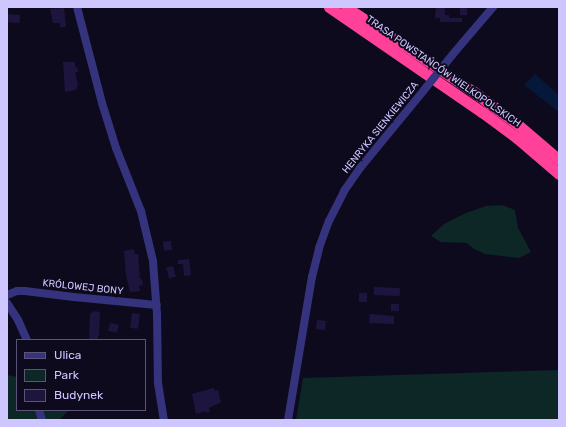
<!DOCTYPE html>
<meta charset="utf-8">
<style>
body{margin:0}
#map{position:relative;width:566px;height:427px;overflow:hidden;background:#0e0a1d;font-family:Rubik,sans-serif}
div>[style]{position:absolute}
.green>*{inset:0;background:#0d2726}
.water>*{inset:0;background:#06183a}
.building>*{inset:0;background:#1e153e;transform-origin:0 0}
.minor>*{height:8px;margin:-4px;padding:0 4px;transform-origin:4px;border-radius:4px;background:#36337e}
.highway>*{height:11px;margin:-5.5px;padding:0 5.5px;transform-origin:5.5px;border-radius:5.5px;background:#ff419a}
.minor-bridge>*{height:8px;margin:-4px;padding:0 4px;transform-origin:4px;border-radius:4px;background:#36337e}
span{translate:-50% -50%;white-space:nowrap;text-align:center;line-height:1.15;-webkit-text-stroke:4px #0e0a1d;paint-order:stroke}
.street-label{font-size:10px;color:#cdc6ff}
.frame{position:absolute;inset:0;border:8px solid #cdc6ff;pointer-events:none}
.legend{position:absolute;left:16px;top:339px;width:130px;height:72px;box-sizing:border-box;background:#0e0a1d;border:1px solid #5a5577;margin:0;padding:5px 7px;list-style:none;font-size:12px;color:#cdc6ff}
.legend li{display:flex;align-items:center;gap:8px;height:20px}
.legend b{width:20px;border:1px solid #5a5577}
</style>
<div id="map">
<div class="green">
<i style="clip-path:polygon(502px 205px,515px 210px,518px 228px,531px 252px,519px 258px,485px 254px,474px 249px,467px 243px,441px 242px,431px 236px,444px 224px,466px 213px,486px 206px)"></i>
<i style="clip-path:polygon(559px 370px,559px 420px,296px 420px,303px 378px)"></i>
<i style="clip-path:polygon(7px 375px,17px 377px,17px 410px,69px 410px,59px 420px,7px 420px)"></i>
</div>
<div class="water">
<i style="clip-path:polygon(535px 74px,559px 95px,559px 112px,524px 85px)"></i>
</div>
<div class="building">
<i style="clip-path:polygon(436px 7px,445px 7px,445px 15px,449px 15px,449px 18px,462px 18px,462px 22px,440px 22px,440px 18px,435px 18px)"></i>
<i style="left:460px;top:7px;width:7px;height:8px"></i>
<i style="clip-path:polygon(64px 8px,66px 27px,60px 27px,60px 23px,53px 23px,50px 9px)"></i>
<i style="left:7px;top:14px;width:13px;height:8px;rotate:4deg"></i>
<i style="clip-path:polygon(63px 62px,75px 62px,75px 67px,77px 67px,78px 72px,75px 72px,78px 85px,76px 90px,65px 92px)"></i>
<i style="left:171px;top:241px;width:9px;height:8px;rotate:84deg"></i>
<i style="clip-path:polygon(134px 249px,135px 254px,138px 254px,140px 279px,142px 279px,143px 285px,139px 286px,140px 291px,130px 292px,126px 275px,124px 251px)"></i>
<i style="clip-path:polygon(189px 259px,191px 275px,184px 276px,183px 264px,178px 264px,178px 260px)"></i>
<i style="left:173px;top:266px;width:11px;height:7px;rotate:75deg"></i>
<i style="left:374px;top:287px;width:26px;height:8px;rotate:2deg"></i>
<i style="left:359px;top:293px;width:8px;height:9px"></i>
<i style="left:391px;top:304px;width:8px;height:7px"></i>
<i style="clip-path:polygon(94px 311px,100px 312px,99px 335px,97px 340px,89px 340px,90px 314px)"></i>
<i style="left:132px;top:313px;width:8px;height:15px;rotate:7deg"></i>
<i style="clip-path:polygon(370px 314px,394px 316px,394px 324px,369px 323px)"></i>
<i style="left:317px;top:320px;width:9px;height:9px;rotate:6deg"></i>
<i style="left:110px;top:323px;width:9px;height:8px;rotate:13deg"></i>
<i style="clip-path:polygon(214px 388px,215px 391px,218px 390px,221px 402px,209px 408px,210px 412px,206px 413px,206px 411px,196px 414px,192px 394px)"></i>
</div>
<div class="minor">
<i style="left:77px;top:7px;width:99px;rotate:75.4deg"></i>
<i style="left:102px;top:103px;width:47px;rotate:72.7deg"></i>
<i style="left:116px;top:148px;width:68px;rotate:68.4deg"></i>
<i style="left:141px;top:211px;width:51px;rotate:76.5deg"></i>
<i style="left:153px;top:261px;width:53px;rotate:85.7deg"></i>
<i style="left:157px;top:314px;width:69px;rotate:89.2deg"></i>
<i style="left:158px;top:383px;width:37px;rotate:81deg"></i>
<i style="left:453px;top:54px;width:62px;rotate:-49.6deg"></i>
<i style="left:7px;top:295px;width:11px;rotate:-22deg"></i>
<i style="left:17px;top:291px;width:8px"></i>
<i style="left:25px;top:291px;width:49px;rotate:7deg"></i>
<i style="left:74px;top:297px;width:83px;rotate:5.5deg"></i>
<i style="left:7px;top:303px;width:20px;rotate:57deg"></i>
<i style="left:18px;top:320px;width:22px;rotate:66deg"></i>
<i style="left:39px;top:410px;width:10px;rotate:73deg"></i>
<i style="left:288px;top:420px;width:145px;rotate:-80.5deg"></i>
<i style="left:312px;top:277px;width:30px;rotate:-76deg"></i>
<i style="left:319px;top:248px;width:29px;rotate:-70deg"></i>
<i style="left:329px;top:221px;width:34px;rotate:-63deg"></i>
<i style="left:344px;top:191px;width:28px;rotate:-55deg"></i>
<i style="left:360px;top:168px;width:101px;rotate:-50.6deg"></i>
</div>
<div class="highway">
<i style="left:329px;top:7px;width:186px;rotate:34.5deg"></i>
<i style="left:482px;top:112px;width:44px;rotate:36.6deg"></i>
<i style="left:517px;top:138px;width:55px;rotate:40.6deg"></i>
<i style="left:346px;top:7px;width:154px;rotate:33.6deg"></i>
<i style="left:474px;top:92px;width:54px;rotate:36.7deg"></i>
<i style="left:517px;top:124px;width:55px;rotate:40.6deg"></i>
</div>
<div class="minor-bridge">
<i style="left:424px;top:90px;width:46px;rotate:-51.1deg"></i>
</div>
<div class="street-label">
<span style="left:443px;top:72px;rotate:35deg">TRASA POWSTAŃCÓW WIELKOPOLSKICH</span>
<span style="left:381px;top:128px;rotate:-51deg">HENRYKA SIENKIEWICZA</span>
<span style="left:83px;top:288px;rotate:6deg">KRÓLOWEJ BONY</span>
</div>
<div class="frame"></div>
<ul class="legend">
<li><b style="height:5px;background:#36337e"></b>Ulica</li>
<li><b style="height:11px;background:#0d2726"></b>Park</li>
<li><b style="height:11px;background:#1e153e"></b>Budynek</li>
</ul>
</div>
